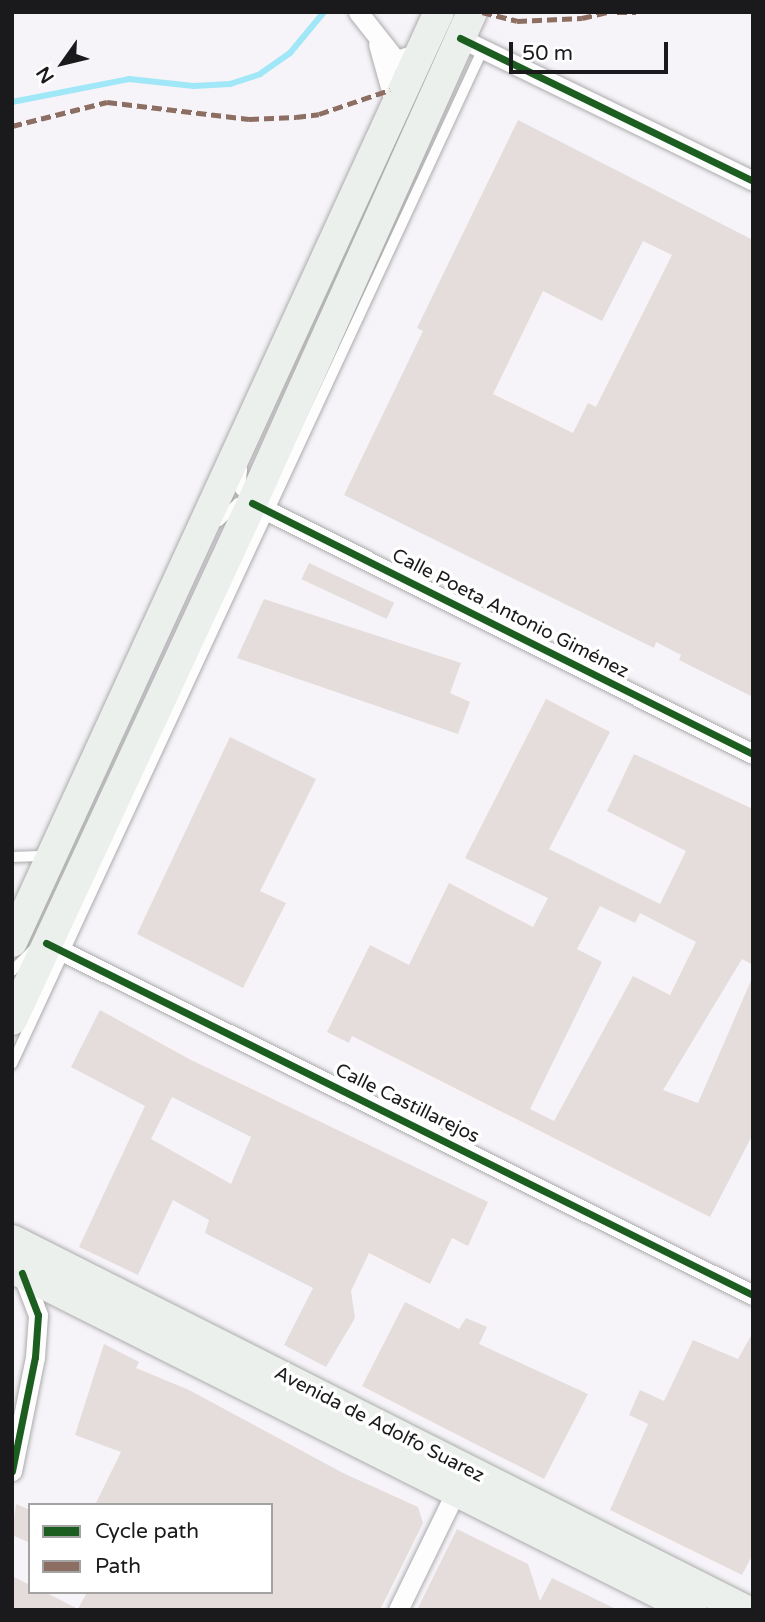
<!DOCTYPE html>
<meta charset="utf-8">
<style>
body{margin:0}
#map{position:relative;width:765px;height:1622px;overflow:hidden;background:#f6f4f8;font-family:"Varela Round",sans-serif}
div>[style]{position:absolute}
.stream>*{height:6px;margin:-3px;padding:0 3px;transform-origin:3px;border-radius:3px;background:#a0e7f7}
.building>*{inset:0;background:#e5dddb;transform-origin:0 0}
.roads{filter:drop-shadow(0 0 2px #acabad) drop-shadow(0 0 2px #acabad)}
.service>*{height:10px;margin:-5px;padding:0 5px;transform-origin:5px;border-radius:5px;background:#fefdfe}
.minor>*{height:19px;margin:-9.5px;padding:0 9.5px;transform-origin:9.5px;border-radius:9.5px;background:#fefdfe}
.primary>*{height:30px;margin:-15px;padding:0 15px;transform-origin:15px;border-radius:15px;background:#ecf0ed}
.quiet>*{height:5px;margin-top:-2.5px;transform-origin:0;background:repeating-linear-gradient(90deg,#8d6e63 0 10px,transparent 0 15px)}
.cycleway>*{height:7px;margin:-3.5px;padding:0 3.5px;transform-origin:3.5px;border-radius:3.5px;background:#1b5e20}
span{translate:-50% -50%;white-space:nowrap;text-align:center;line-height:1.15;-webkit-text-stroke:7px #fff;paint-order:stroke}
.street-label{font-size:19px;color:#1a191b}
.frame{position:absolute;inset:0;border:14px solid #1a191b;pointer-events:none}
.legend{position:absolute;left:28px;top:1503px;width:245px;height:91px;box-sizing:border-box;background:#fff;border:2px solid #a3a3a4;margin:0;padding:9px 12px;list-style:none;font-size:21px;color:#1a191b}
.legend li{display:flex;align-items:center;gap:14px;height:35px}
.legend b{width:35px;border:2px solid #a3a3a4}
.north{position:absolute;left:28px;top:28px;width:70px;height:70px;-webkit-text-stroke:5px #fff;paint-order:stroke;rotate:236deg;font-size:19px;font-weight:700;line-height:28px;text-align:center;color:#1a191b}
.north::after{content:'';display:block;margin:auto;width:24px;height:32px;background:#1a191b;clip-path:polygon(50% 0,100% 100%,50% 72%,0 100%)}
.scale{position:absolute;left:509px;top:42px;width:159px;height:32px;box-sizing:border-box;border:4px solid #1a191b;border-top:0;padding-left:9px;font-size:21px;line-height:24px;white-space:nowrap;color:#1a191b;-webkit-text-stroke:5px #fff;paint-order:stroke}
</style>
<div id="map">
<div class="stream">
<i style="left:12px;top:102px;width:119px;rotate:-11.1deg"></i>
<i style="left:129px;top:79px;width:65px;rotate:6.1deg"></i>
<i style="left:194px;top:86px;width:36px;rotate:-3deg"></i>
<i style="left:230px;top:84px;width:32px;rotate:-18deg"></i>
<i style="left:260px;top:74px;width:37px;rotate:-35deg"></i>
<i style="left:290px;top:53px;width:53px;rotate:-50.3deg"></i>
</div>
<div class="building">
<i style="clip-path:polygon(evenodd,518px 120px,753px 240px,753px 697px,679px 660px,681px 655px,656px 642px,654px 648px,344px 495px,423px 331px,417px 328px,518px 120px,643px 241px,672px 255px,596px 407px,588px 403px,573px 433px,493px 394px,543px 291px,602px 321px,643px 241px)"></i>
<i style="left:309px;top:563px;width:94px;height:18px;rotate:25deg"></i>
<i style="clip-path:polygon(264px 599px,461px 663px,450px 693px,470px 702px,458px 734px,237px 658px)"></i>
<i style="clip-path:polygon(evenodd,546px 699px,610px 732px,549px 849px,660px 904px,686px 851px,607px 811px,634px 754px,753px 809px,753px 965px,742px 959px,663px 1090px,698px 1103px,753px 976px,753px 1134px,710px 1217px,352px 1036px,349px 1043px,327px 1032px,370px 945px,409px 965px,449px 883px,533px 927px,548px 898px,465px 858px,546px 699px,600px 906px,635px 923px,640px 913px,696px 942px,670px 995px,633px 976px,554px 1121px,530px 1109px,602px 962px,577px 949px,600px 906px)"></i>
<i style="clip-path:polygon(230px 737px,316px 779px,260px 891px,286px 903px,243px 988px,137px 934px)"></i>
<i style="clip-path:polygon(evenodd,100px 1010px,191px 1060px,488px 1202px,468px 1246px,452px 1238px,430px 1284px,369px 1253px,351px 1291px,355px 1318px,326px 1367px,284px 1345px,313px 1288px,205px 1233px,209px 1220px,173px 1200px,138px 1275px,79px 1247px,145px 1106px,71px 1067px,100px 1010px,172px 1097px,251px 1137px,231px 1184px,151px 1139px,172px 1097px)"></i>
<i style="clip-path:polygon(405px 1302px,459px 1329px,466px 1318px,487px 1327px,479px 1344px,588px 1394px,544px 1479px,362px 1386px)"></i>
<i style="clip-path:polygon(753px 1332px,753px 1554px,742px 1575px,610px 1510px,648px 1424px,629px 1415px,640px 1390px,664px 1401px,693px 1340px,738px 1359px)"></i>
<i style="clip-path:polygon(104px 1344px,139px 1362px,136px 1368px,189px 1390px,343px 1473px,418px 1507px,423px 1523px,380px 1610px,12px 1610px,12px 1576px,30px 1585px,30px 1592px,45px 1592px,78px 1609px,87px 1592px,271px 1592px,271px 1505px,95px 1505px,121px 1452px,75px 1435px)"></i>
<i style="clip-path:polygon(16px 1504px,30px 1510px,30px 1543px,12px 1535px)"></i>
<i style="clip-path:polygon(457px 1529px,528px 1564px,540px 1601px,552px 1578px,618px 1610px,417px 1610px)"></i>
</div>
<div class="roads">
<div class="service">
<i style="left:219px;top:521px;width:26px;rotate:-43deg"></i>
<i style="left:238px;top:503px;width:14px"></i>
<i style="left:252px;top:503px;width:18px;rotate:-131deg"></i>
<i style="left:240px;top:489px;width:20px;rotate:-84deg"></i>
<i style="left:12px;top:857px;width:27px;rotate:-2deg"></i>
<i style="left:39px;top:856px;width:9px;rotate:-36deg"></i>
<i style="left:12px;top:971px;width:31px;rotate:-45deg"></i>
<i style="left:12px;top:1064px;width:1119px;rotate:-65.11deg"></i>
</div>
<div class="minor">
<i style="left:358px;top:12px;width:61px;rotate:51.6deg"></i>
<i style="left:396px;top:60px;width:17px;rotate:-17deg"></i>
<i style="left:412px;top:55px;width:12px;rotate:-48deg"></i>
<i style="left:460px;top:38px;width:326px;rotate:26deg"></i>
<i style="left:378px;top:44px;width:63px;rotate:74.4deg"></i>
<i style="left:252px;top:503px;width:560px;rotate:26.61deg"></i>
<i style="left:46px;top:943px;width:790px;rotate:26.47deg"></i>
<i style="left:12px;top:1471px;width:116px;rotate:-78.6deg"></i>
<i style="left:35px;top:1357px;width:42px;rotate:-85.9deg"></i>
<i style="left:38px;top:1315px;width:45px;rotate:-110.9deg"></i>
<i style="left:398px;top:1610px;width:132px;rotate:-64deg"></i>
</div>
<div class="primary">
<i style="left:12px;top:942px;width:1023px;rotate:-65.34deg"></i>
<i style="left:12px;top:1020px;width:570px;rotate:-65.1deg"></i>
<i style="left:252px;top:503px;width:538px;rotate:-65.86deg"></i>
<i style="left:12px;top:1240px;width:821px;rotate:26.78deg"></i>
<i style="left:12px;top:1268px;width:761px;rotate:26.7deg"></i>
</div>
</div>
<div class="quiet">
<i style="left:482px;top:12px;width:36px;rotate:14deg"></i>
<i style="left:517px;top:21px;width:65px;rotate:-2.6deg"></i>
<i style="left:582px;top:18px;width:27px;rotate:-13deg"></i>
<i style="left:617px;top:12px;width:19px"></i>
<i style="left:12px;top:126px;width:98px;rotate:-14.2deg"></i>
<i style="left:107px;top:102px;width:143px;rotate:6.8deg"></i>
<i style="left:249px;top:119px;width:47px;rotate:-2.4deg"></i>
<i style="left:296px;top:117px;width:23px;rotate:-7deg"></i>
<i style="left:319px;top:114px;width:75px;rotate:-18.7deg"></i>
</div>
<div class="cycleway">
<i style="left:460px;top:38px;width:326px;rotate:26deg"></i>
<i style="left:252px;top:503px;width:560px;rotate:26.61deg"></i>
<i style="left:46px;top:943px;width:790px;rotate:26.47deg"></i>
<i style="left:12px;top:1471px;width:116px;rotate:-78.6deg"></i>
<i style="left:35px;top:1357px;width:42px;rotate:-85.9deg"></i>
<i style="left:38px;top:1315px;width:45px;rotate:-110.9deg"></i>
</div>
<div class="street-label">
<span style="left:510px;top:614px;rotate:27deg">Calle Poeta Antonio Giménez</span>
<span style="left:407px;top:1104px;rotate:26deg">Calle Castillarejos</span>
<span style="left:379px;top:1425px;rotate:27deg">Avenida de Adolfo Suarez</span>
</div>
<div class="frame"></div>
<ul class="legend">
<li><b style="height:9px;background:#1b5e20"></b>Cycle path</li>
<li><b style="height:9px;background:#8d6e63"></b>Path</li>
</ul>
<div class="north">N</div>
<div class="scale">50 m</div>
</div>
